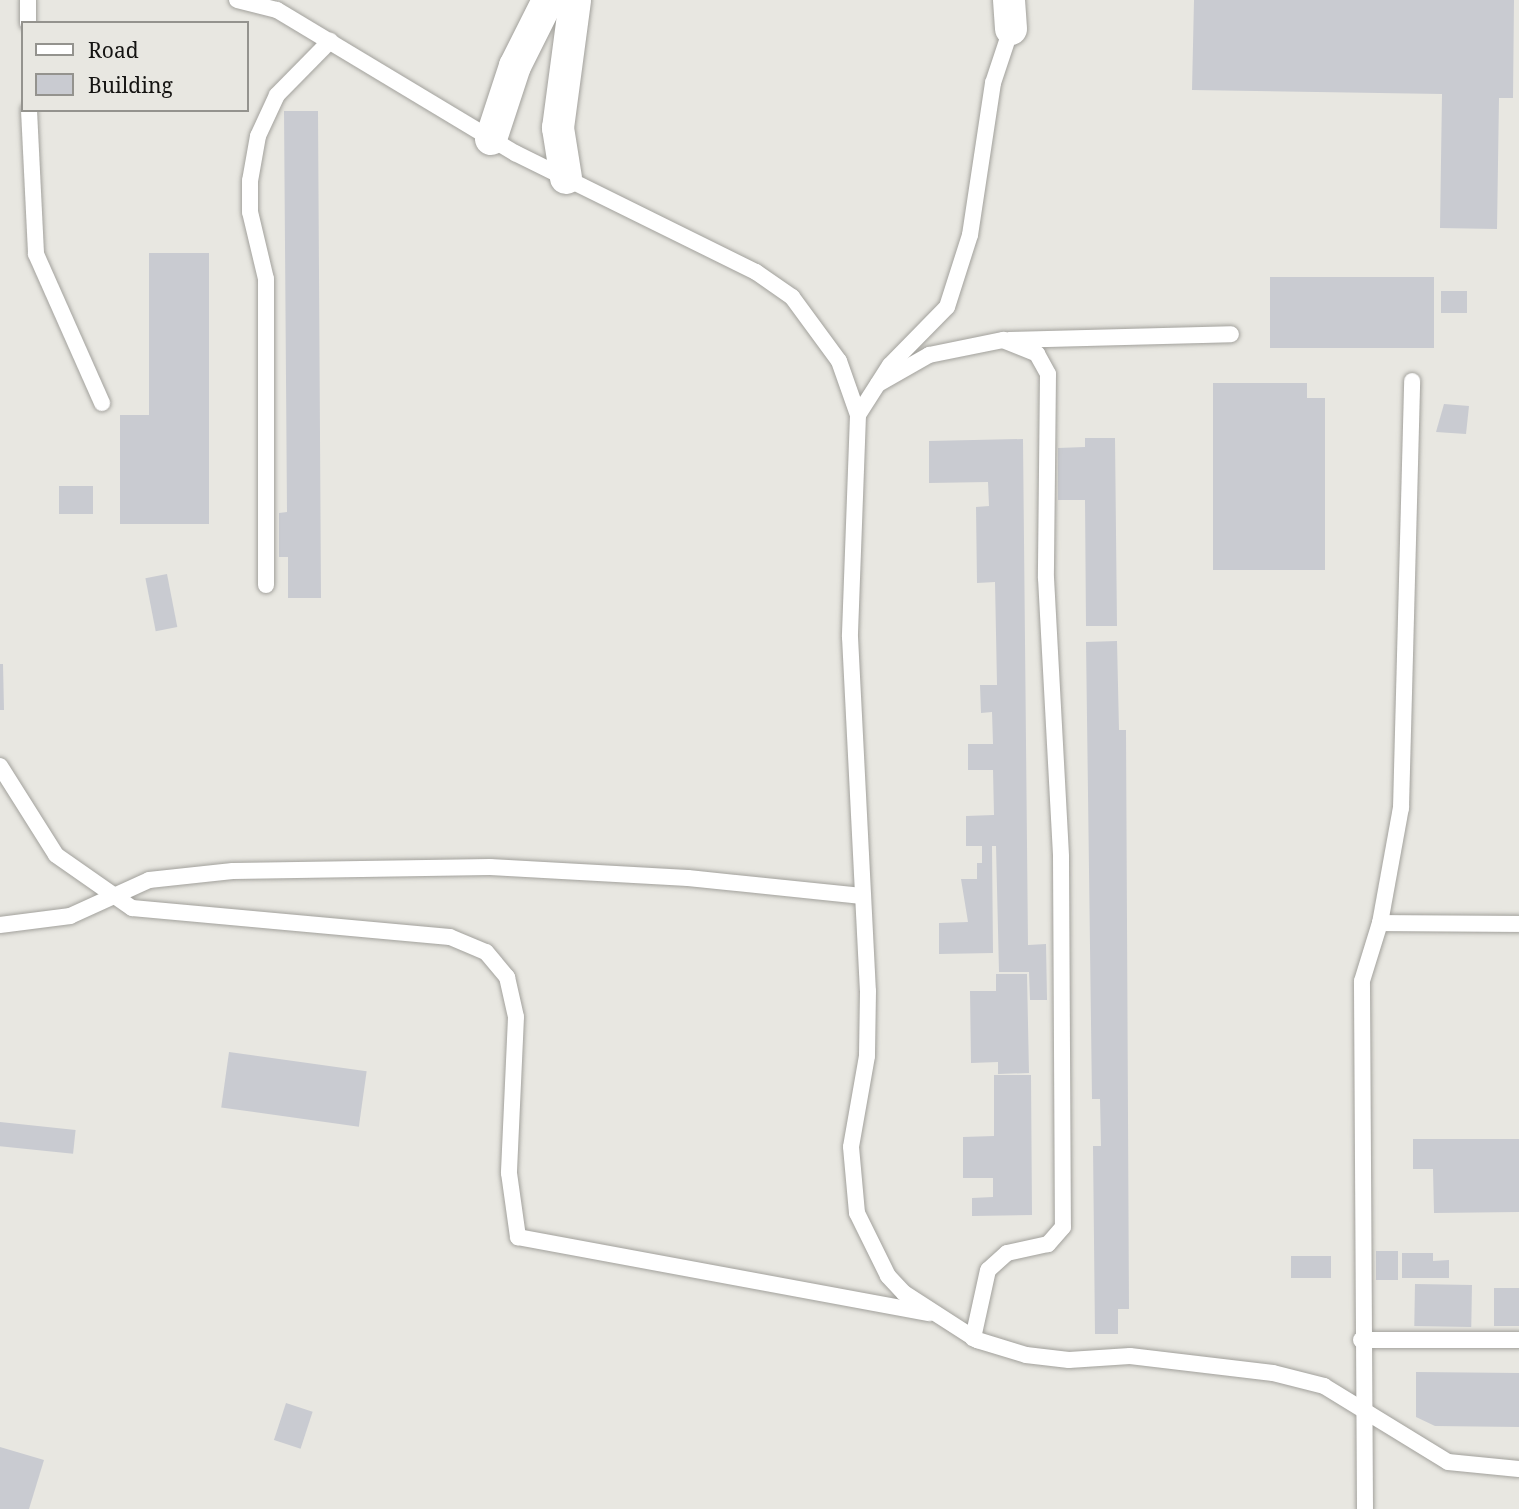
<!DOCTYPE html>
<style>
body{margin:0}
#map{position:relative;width:1519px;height:1509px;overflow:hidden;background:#e8e7e1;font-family:"Noto Serif",serif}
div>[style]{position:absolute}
.building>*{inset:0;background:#c9cbd1;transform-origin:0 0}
.roads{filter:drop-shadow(0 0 2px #a2a19c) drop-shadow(0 0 2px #a2a19c)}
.lane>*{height:16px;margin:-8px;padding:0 8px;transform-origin:8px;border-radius:8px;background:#fff}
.street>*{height:32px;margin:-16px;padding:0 16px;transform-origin:16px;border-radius:16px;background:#fff}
span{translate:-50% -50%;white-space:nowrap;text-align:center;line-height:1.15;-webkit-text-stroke:5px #e8e7e1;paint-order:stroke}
.legend{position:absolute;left:21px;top:21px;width:228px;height:91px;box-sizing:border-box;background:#e8e7e1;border:2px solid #94938e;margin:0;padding:9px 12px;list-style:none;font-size:21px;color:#151412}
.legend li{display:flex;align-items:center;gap:14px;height:35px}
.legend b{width:35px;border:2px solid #94938e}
</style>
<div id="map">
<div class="building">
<i style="clip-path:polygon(1194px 0,1514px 0,1513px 98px,1499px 98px,1497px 229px,1440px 228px,1442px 94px,1192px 90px)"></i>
<i style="clip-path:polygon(284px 111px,318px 111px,321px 598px,288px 598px,288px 557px,279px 557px,279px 513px,287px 512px)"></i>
<i style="clip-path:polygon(149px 253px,209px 253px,209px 524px,120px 524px,120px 415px,149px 415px)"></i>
<i style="left:1270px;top:277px;width:164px;height:71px"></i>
<i style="left:1441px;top:291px;width:26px;height:22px"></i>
<i style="clip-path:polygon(1213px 383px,1307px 383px,1307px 398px,1325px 398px,1325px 570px,1213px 570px)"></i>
<i style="clip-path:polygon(1444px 404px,1469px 406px,1466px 434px,1436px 432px)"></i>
<i style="clip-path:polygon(1085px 438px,1115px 438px,1117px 626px,1086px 626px,1085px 500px,1058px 500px,1058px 448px,1085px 447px)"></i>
<i style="clip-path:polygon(1023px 439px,1028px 945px,1046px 944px,1047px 1000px,1030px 1000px,1029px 972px,999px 972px,996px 846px,992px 846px,993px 953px,939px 954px,939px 923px,968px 922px,961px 879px,977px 879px,977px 863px,982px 863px,982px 846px,966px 846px,966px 816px,994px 815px,993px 770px,968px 770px,968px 744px,993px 744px,992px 712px,981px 713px,980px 685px,997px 685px,995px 582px,977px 583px,976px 507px,989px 506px,988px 482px,929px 483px,929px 441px)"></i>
<i style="left:59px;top:486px;width:34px;height:28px"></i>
<i style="left:167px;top:574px;width:54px;height:22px;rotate:79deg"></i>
<i style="clip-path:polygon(1117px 641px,1119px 730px,1126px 730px,1129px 1309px,1118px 1309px,1118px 1334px,1095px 1334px,1093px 1146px,1101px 1146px,1100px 1099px,1092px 1099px,1086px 642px)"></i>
<i style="clip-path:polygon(0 664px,3px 664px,4px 710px,0 710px)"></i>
<i style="clip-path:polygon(996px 974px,1027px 974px,1029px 1073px,998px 1074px,998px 1062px,971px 1063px,970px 991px,996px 991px)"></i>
<i style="left:229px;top:1052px;width:139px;height:56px;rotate:8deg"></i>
<i style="clip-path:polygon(994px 1075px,1031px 1075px,1032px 1215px,972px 1216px,972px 1198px,993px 1197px,993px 1178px,963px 1178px,963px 1137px,994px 1136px)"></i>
<i style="left:0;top:1122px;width:76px;height:24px;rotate:6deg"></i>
<i style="clip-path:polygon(1413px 1139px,1519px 1139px,1519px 1212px,1434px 1213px,1433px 1169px,1413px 1169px)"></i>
<i style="left:1376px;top:1251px;width:22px;height:29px"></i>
<i style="clip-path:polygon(1402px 1253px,1433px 1253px,1433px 1261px,1449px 1260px,1449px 1278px,1402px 1278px)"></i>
<i style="left:1291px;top:1256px;width:40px;height:22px"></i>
<i style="left:1415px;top:1284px;width:57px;height:42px;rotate:1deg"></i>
<i style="left:1494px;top:1288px;width:25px;height:38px"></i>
<i style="clip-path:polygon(1416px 1372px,1519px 1373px,1519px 1427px,1435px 1426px,1416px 1417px)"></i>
<i style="left:286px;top:1403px;width:28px;height:39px;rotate:18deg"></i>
<i style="clip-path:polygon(0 1447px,44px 1460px,29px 1509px,0 1509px)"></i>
</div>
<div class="roads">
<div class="lane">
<i style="left:28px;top:0;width:23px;rotate:90deg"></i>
<i style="left:237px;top:0;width:41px;rotate:14deg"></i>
<i style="left:277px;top:10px;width:278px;rotate:31deg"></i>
<i style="left:515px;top:153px;width:269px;rotate:26.3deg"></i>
<i style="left:756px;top:272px;width:44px;rotate:34.8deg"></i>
<i style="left:792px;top:297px;width:79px;rotate:53.7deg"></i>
<i style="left:839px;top:361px;width:57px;rotate:70.6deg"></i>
<i style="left:858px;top:415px;width:222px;rotate:92.1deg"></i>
<i style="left:850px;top:637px;width:354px;rotate:87.1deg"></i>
<i style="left:868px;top:991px;width:65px;rotate:90.9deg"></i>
<i style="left:867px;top:1056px;width:92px;rotate:100deg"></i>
<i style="left:851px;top:1147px;width:66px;rotate:84.8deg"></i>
<i style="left:857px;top:1213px;width:70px;rotate:63.8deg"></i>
<i style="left:888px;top:1276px;width:23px;rotate:47deg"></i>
<i style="left:904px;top:1293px;width:87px;rotate:32.8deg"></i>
<i style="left:977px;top:1340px;width:51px;rotate:17deg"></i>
<i style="left:1026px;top:1355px;width:43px;rotate:6.6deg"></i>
<i style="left:1069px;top:1360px;width:61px;rotate:-3.8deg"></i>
<i style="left:1130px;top:1356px;width:144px;rotate:6.8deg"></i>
<i style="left:1273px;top:1373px;width:53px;rotate:14.3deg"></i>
<i style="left:1324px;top:1386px;width:145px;rotate:31.5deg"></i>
<i style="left:1448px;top:1462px;width:71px;rotate:5.6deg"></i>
<i style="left:29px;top:110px;width:144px;rotate:87.2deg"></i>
<i style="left:36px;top:254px;width:163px;rotate:66.1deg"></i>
<i style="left:1009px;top:340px;width:222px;rotate:-1.5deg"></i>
<i style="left:878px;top:384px;width:59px;rotate:-29.6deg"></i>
<i style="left:929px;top:355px;width:76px;rotate:-11.5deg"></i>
<i style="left:1003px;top:340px;width:37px;rotate:22deg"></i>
<i style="left:1037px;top:354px;width:23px;rotate:61deg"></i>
<i style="left:1048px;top:374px;width:204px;rotate:90.6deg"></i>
<i style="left:1046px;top:578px;width:279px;rotate:86.9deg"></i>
<i style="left:1061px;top:857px;width:370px;rotate:89.7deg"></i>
<i style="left:1063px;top:1227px;width:23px;rotate:131deg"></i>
<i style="left:1048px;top:1244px;width:42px;rotate:167.6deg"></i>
<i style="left:1007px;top:1253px;width:25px;rotate:138deg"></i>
<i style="left:988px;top:1270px;width:70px;rotate:102.4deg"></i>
<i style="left:858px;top:415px;width:59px;rotate:-57.4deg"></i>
<i style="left:890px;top:365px;width:81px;rotate:-45.5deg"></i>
<i style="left:947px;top:307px;width:76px;rotate:-72.3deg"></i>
<i style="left:970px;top:235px;width:154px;rotate:-81.4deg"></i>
<i style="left:993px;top:83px;width:60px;rotate:-71.6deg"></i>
<i style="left:266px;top:585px;width:306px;rotate:-90deg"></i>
<i style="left:266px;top:279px;width:69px;rotate:-103.4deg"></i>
<i style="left:250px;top:212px;width:31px;rotate:-90deg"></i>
<i style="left:250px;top:181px;width:46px;rotate:-79.9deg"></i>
<i style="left:258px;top:136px;width:45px;rotate:-65.1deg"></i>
<i style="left:277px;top:95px;width:76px;rotate:-45.5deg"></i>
<i style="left:0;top:766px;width:105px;rotate:57.8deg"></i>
<i style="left:56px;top:855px;width:93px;rotate:34.9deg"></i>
<i style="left:132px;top:908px;width:319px;rotate:5.2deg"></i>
<i style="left:450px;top:937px;width:39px;rotate:23deg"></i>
<i style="left:486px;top:952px;width:33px;rotate:50deg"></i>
<i style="left:507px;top:977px;width:41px;rotate:77.3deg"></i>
<i style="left:516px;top:1017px;width:156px;rotate:92.6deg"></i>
<i style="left:509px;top:1173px;width:65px;rotate:82deg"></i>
<i style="left:518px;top:1237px;width:418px;rotate:10.5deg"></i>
<i style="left:1380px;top:923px;width:139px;rotate:0.4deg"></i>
<i style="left:0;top:925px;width:71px;rotate:-7.3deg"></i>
<i style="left:70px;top:916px;width:87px;rotate:-24.5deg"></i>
<i style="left:149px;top:880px;width:84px;rotate:-6.1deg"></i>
<i style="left:233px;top:871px;width:257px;rotate:-0.9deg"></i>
<i style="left:490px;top:867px;width:198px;rotate:3.2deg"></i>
<i style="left:688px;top:878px;width:175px;rotate:5.9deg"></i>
<i style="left:1361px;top:1340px;width:158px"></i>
<i style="left:1365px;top:1509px;width:528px;rotate:-90.33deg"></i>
<i style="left:1362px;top:981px;width:61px;rotate:-72.8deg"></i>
<i style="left:1380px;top:923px;width:117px;rotate:-79.7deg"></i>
<i style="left:1401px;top:808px;width:427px;rotate:-88.5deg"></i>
</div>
<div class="street">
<i style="left:1009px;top:0;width:29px;rotate:86deg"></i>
<i style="left:491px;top:139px;width:77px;rotate:-71.8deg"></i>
<i style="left:515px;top:66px;width:74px;rotate:-63.4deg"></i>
<i style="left:566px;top:178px;width:51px;rotate:-99.1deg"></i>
<i style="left:558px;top:128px;width:129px;rotate:-82.4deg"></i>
</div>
</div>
<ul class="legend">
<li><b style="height:9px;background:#fff"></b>Road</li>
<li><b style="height:19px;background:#c9cbd1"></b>Building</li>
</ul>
</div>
